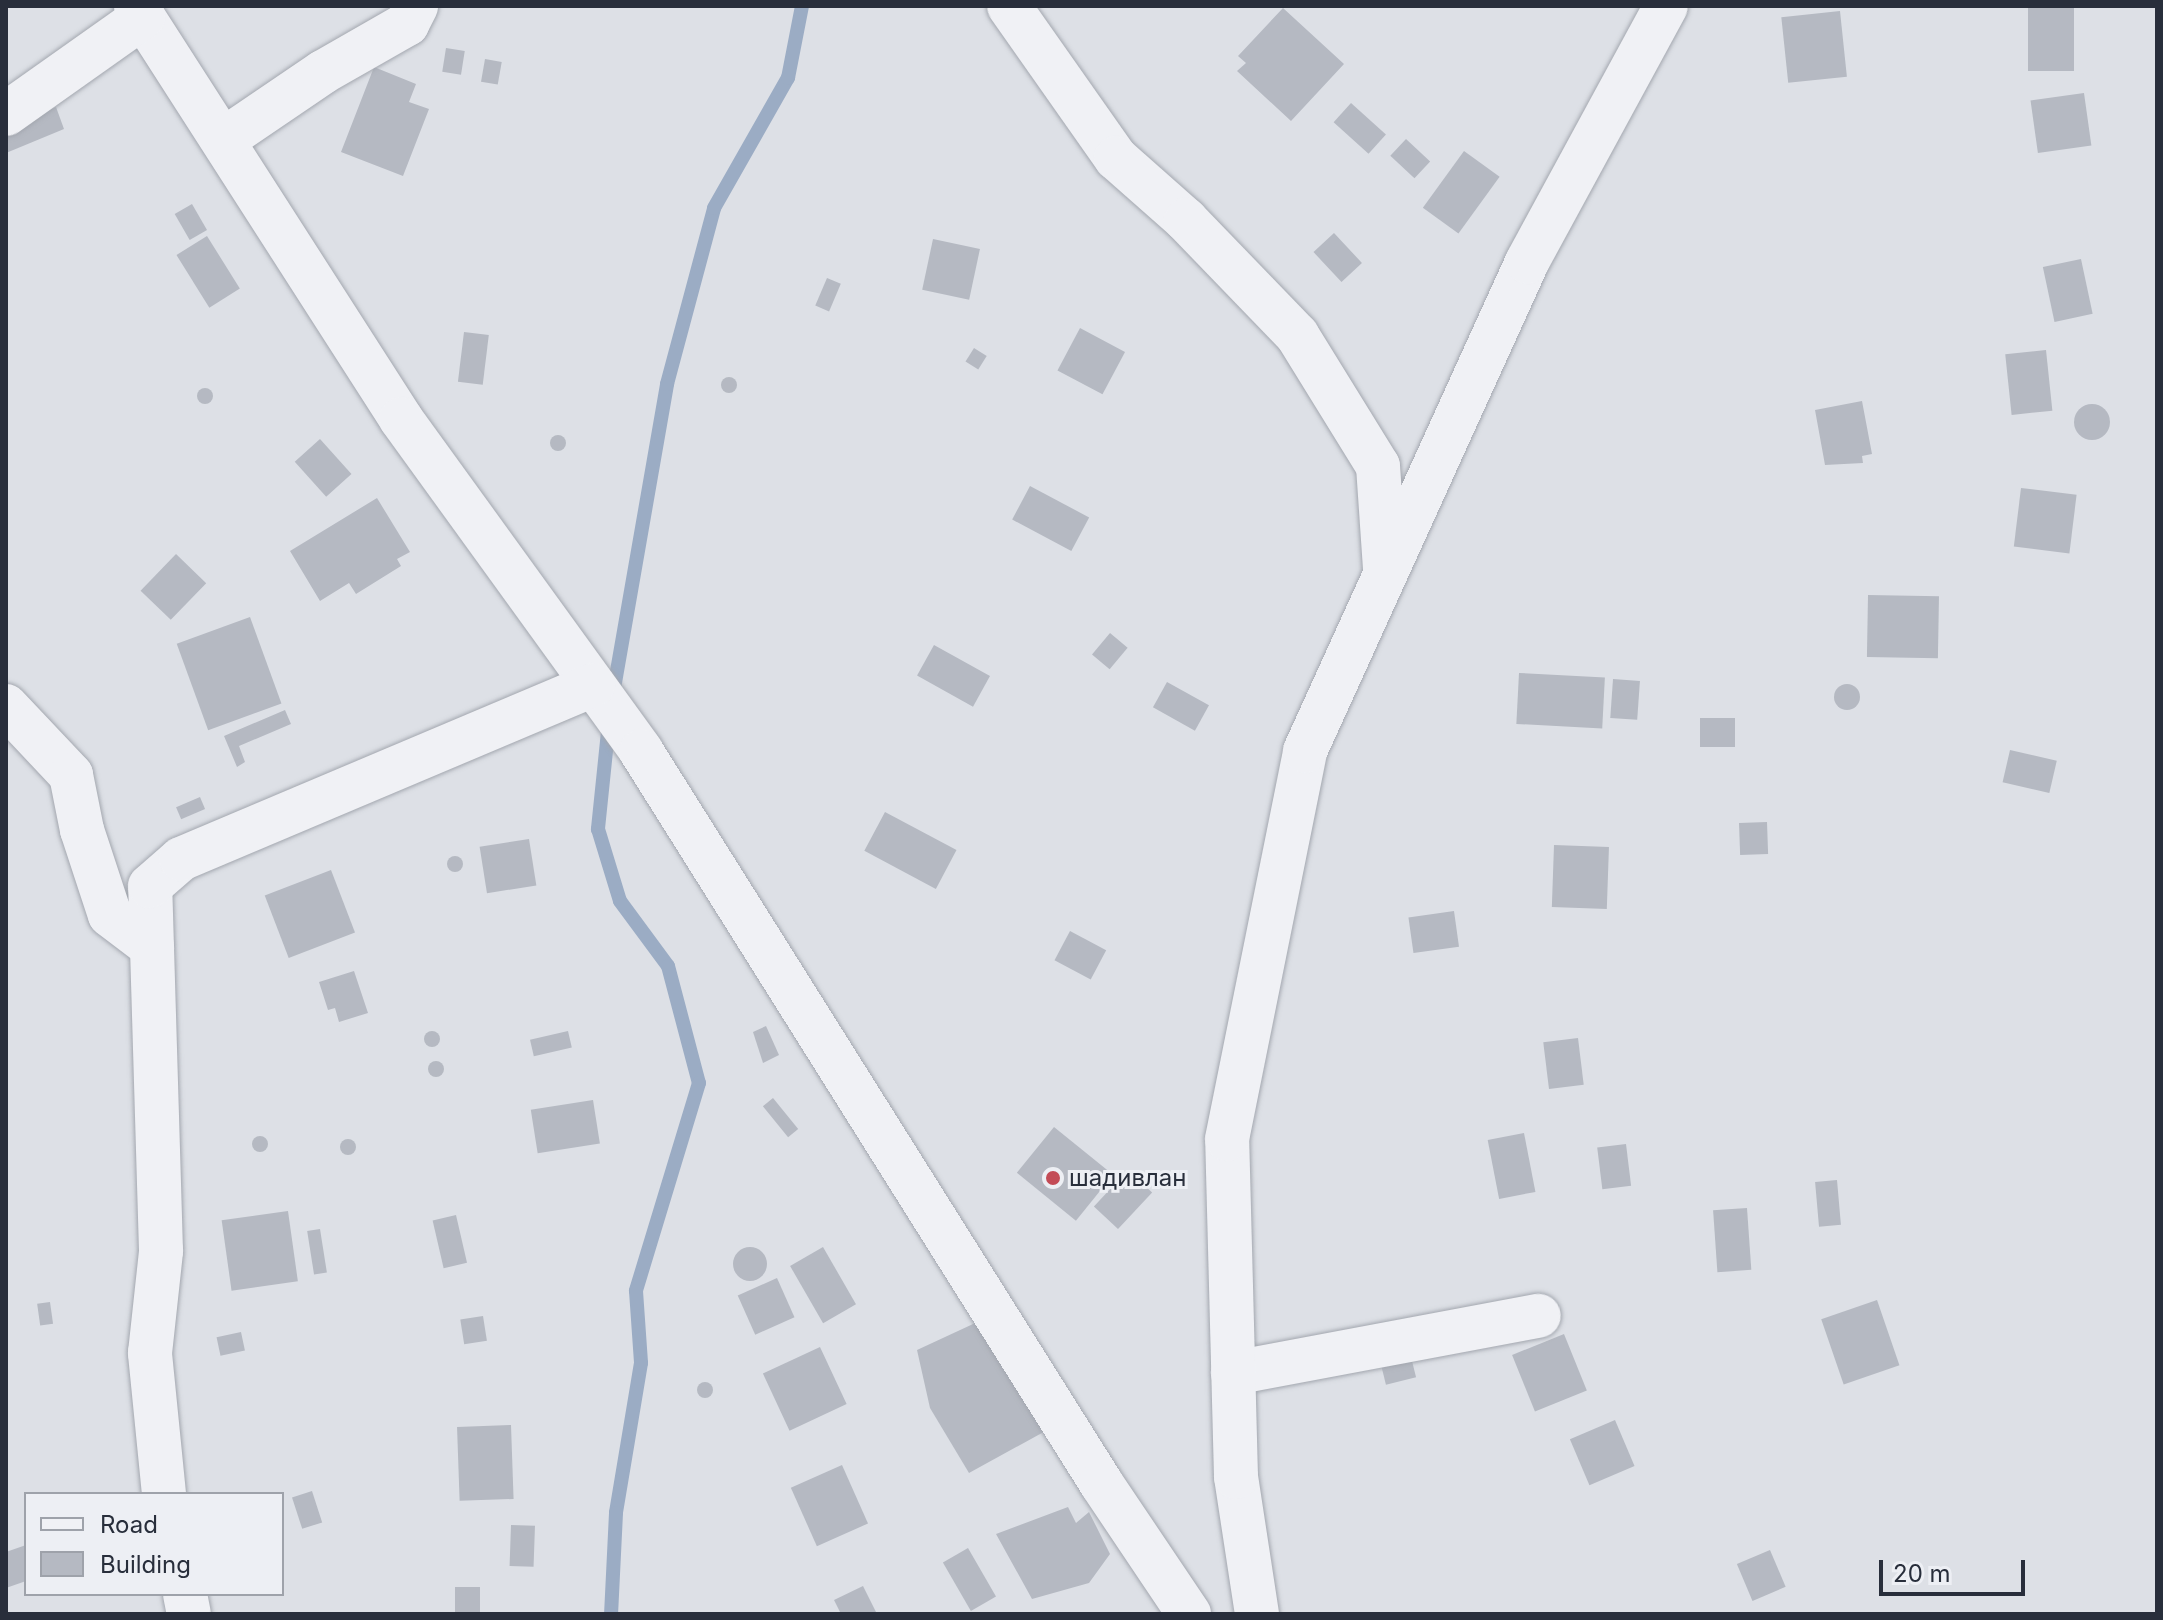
<!DOCTYPE html>
<meta charset="utf-8">
<style>
body{margin:0}
#map{position:relative;width:2163px;height:1620px;overflow:hidden;background:#dde0e6;font-family:Inter,sans-serif}
div>[style]{position:absolute}
.stream>*{height:14px;margin:-7px;padding:0 7px;transform-origin:7px;border-radius:7px;background:#9bacc4}
.building>*{inset:0;background:#b5b9c2;transform-origin:0 0}
.round{border-radius:50%}
.roads{filter:drop-shadow(0 0 2px #a3a7af) drop-shadow(0 0 2px #a3a7af)}
.minor>*{height:44px;margin:-22px;padding:0 22px;transform-origin:22px;border-radius:22px;background:#f0f1f5}
.dots>*{width:22px;height:22px;translate:-50% -50%;box-sizing:border-box;border:4px solid #edeff4;border-radius:50%}
span{translate:-50% -50%;white-space:nowrap;text-align:center;line-height:1.15;-webkit-text-stroke:6px #edeff4;paint-order:stroke}
.poi-label{font-size:24px;color:#282e3b}
.left{translate:0 -50%;text-align:left}
.frame{position:absolute;inset:0;border:8px solid #282e3b;pointer-events:none}
.legend{position:absolute;left:24px;top:1492px;width:260px;height:104px;box-sizing:border-box;background:#edeff4;border:2px solid #9ea2aa;margin:0;padding:10px 14px;list-style:none;font-size:24px;color:#282e3b}
.legend li{display:flex;align-items:center;gap:16px;height:40px}
.legend b{width:40px;border:2px solid #9ea2aa}
.scale{position:absolute;left:1879px;top:1560px;width:146px;height:36px;box-sizing:border-box;border:4px solid #282e3b;border-top:0;padding-left:10px;font-size:24px;line-height:28px;white-space:nowrap;color:#282e3b;-webkit-text-stroke:6px #edeff4;paint-order:stroke}
</style>
<div id="map">
<div class="stream">
<i style="left:613px;top:694px;width:315px;rotate:-80.1deg"></i>
<i style="left:667px;top:384px;width:182px;rotate:-75deg"></i>
<i style="left:714px;top:208px;width:150px;rotate:-60.4deg"></i>
<i style="left:788px;top:78px;width:73px;rotate:-79deg"></i>
<i style="left:609px;top:722px;width:108px;rotate:95.9deg"></i>
<i style="left:598px;top:829px;width:75px;rotate:73deg"></i>
<i style="left:620px;top:901px;width:81px;rotate:53.6deg"></i>
<i style="left:668px;top:966px;width:121px;rotate:75.2deg"></i>
<i style="left:699px;top:1083px;width:217px;rotate:106.9deg"></i>
<i style="left:636px;top:1291px;width:72px;rotate:86deg"></i>
<i style="left:641px;top:1363px;width:152px;rotate:99.5deg"></i>
<i style="left:616px;top:1513px;width:101px;rotate:92.8deg"></i>
</div>
<div class="building">
<i style="left:2028px;top:6px;width:46px;height:65px"></i>
<i style="clip-path:polygon(1283px 8px,1344px 64px,1291px 121px,1237px 71px,1246px 63px,1238px 56px)"></i>
<i style="left:1840px;top:11px;width:66px;height:59px;rotate:84deg"></i>
<i style="left:446px;top:48px;width:19px;height:24px;rotate:9deg"></i>
<i style="left:485px;top:59px;width:17px;height:23px;rotate:10deg"></i>
<i style="clip-path:polygon(374px 67px,416px 84px,409px 102px,429px 109px,403px 176px,341px 152px)"></i>
<i style="left:2084px;top:93px;width:53px;height:54px;rotate:82deg"></i>
<i style="left:1351px;top:103px;width:47px;height:26px;rotate:42deg"></i>
<i style="clip-path:polygon(56px 107px,64px 129px,6px 153px,6px 127px)"></i>
<i style="left:1406px;top:139px;width:33px;height:23px;rotate:43deg"></i>
<i style="left:1464px;top:151px;width:44px;height:70px;rotate:36deg"></i>
<i style="left:192px;top:204px;width:30px;height:20px;rotate:60deg"></i>
<i style="left:1334px;top:233px;width:41px;height:28px;rotate:47deg"></i>
<i style="left:207px;top:236px;width:62px;height:36px;rotate:58deg"></i>
<i style="left:933px;top:239px;width:48px;height:52px;rotate:12deg"></i>
<i style="left:2081px;top:259px;width:56px;height:39px;rotate:78deg"></i>
<i style="left:827px;top:278px;width:15px;height:30px;rotate:23deg"></i>
<i style="left:1080px;top:328px;width:51px;height:48px;rotate:28deg"></i>
<i style="left:464px;top:332px;width:25px;height:50px;rotate:7deg"></i>
<i style="left:974px;top:348px;width:15px;height:16px;rotate:32deg"></i>
<i style="left:2046px;top:350px;width:61px;height:41px;rotate:84deg"></i>
<i class="round" style="left:721px;top:377px;width:16px;height:16px"></i>
<i class="round" style="left:197px;top:388px;width:16px;height:16px"></i>
<i style="clip-path:polygon(1862px 401px,1872px 454px,1862px 456px,1863px 463px,1825px 465px,1815px 410px)"></i>
<i class="round" style="left:2074px;top:404px;width:36px;height:36px"></i>
<i class="round" style="left:550px;top:435px;width:16px;height:16px"></i>
<i style="left:320px;top:439px;width:47px;height:34px;rotate:48deg"></i>
<i style="left:1030px;top:486px;width:67px;height:38px;rotate:28deg"></i>
<i style="left:2021px;top:488px;width:56px;height:59px;rotate:7deg"></i>
<i style="clip-path:polygon(377px 498px,410px 552px,397px 559px,401px 566px,356px 594px,349px 583px,320px 601px,290px 551px)"></i>
<i style="left:176px;top:554px;width:42px;height:51px;rotate:44deg"></i>
<i style="left:1868px;top:595px;width:71px;height:62px;rotate:1deg"></i>
<i style="left:250px;top:617px;width:92px;height:78px;rotate:70deg"></i>
<i style="left:1110px;top:633px;width:23px;height:28px;rotate:40deg"></i>
<i style="left:934px;top:645px;width:64px;height:35px;rotate:29deg"></i>
<i style="left:1519px;top:673px;width:86px;height:51px;rotate:3deg"></i>
<i style="left:1613px;top:679px;width:27px;height:39px;rotate:4deg"></i>
<i style="left:1167px;top:682px;width:48px;height:29px;rotate:29deg"></i>
<i class="round" style="left:1834px;top:684px;width:26px;height:26px"></i>
<i style="clip-path:polygon(285px 710px,291px 724px,239px 746px,245px 762px,237px 767px,224px 736px)"></i>
<i style="left:1700px;top:718px;width:35px;height:29px"></i>
<i style="left:2010px;top:750px;width:48px;height:33px;rotate:13deg"></i>
<i style="left:200px;top:797px;width:13px;height:26px;rotate:67deg"></i>
<i style="left:885px;top:812px;width:81px;height:44px;rotate:28deg"></i>
<i style="left:1767px;top:822px;width:32px;height:28px;rotate:88deg"></i>
<i style="left:529px;top:839px;width:47px;height:50px;rotate:81deg"></i>
<i style="left:1554px;top:845px;width:55px;height:62px;rotate:2deg"></i>
<i class="round" style="left:447px;top:856px;width:16px;height:16px"></i>
<i style="left:331px;top:870px;width:67px;height:71px;rotate:69deg"></i>
<i style="left:1454px;top:911px;width:36px;height:46px;rotate:82deg"></i>
<i style="left:1070px;top:931px;width:41px;height:33px;rotate:28deg"></i>
<i style="clip-path:polygon(354px 971px,368px 1013px,339px 1022px,335px 1008px,328px 1010px,319px 982px)"></i>
<i style="clip-path:polygon(766px 1026px,779px 1055px,763px 1063px,753px 1032px)"></i>
<i style="left:568px;top:1031px;width:17px;height:39px;rotate:77deg"></i>
<i class="round" style="left:424px;top:1031px;width:16px;height:16px"></i>
<i style="left:1578px;top:1038px;width:47px;height:35px;rotate:83deg"></i>
<i class="round" style="left:428px;top:1061px;width:16px;height:16px"></i>
<i style="left:773px;top:1098px;width:40px;height:13px;rotate:51deg"></i>
<i style="left:593px;top:1100px;width:44px;height:63px;rotate:81deg"></i>
<i style="left:1054px;top:1127px;width:76px;height:59px;rotate:39deg"></i>
<i style="left:1524px;top:1133px;width:60px;height:37px;rotate:79deg"></i>
<i class="round" style="left:252px;top:1136px;width:16px;height:16px"></i>
<i class="round" style="left:340px;top:1139px;width:16px;height:16px"></i>
<i style="left:1626px;top:1144px;width:42px;height:29px;rotate:83deg"></i>
<i style="left:1128px;top:1170px;width:33px;height:50px;rotate:43deg"></i>
<i style="left:1837px;top:1180px;width:45px;height:22px;rotate:85deg"></i>
<i style="left:1747px;top:1208px;width:62px;height:34px;rotate:86deg"></i>
<i style="left:288px;top:1211px;width:71px;height:67px;rotate:82deg"></i>
<i style="left:456px;top:1215px;width:49px;height:24px;rotate:77deg"></i>
<i style="left:320px;top:1229px;width:44px;height:13px;rotate:81deg"></i>
<i style="left:823px;top:1247px;width:66px;height:38px;rotate:60deg"></i>
<i class="round" style="left:733px;top:1247px;width:34px;height:34px"></i>
<i style="left:777px;top:1278px;width:43px;height:43px;rotate:66deg"></i>
<i style="left:1877px;top:1300px;width:69px;height:59px;rotate:71deg"></i>
<i style="left:50px;top:1302px;width:22px;height:13px;rotate:82deg"></i>
<i style="left:483px;top:1316px;width:25px;height:23px;rotate:81deg"></i>
<i style="clip-path:polygon(986px 1318px,1051px 1428px,969px 1473px,930px 1408px,917px 1350px)"></i>
<i style="left:241px;top:1332px;width:19px;height:25px;rotate:78deg"></i>
<i style="left:1564px;top:1334px;width:61px;height:56px;rotate:68deg"></i>
<i style="left:820px;top:1347px;width:63px;height:63px;rotate:65deg"></i>
<i style="left:1410px;top:1353px;width:25px;height:31px;rotate:76deg"></i>
<i class="round" style="left:697px;top:1382px;width:16px;height:16px"></i>
<i style="left:1615px;top:1420px;width:50px;height:49px;rotate:67deg"></i>
<i style="left:511px;top:1425px;width:74px;height:54px;rotate:88deg"></i>
<i style="left:842px;top:1465px;width:64px;height:56px;rotate:66deg"></i>
<i style="left:312px;top:1491px;width:33px;height:21px;rotate:72deg"></i>
<i style="clip-path:polygon(1068px 1507px,1076px 1523px,1089px 1512px,1110px 1554px,1089px 1583px,1032px 1599px,996px 1534px)"></i>
<i style="left:511px;top:1525px;width:24px;height:41px;rotate:2deg"></i>
<i style="clip-path:polygon(26px 1545px,26px 1581px,6px 1588px,6px 1552px)"></i>
<i style="left:968px;top:1548px;width:56px;height:29px;rotate:60deg"></i>
<i style="left:1770px;top:1550px;width:40px;height:36px;rotate:67deg"></i>
<i style="clip-path:polygon(863px 1586px,877px 1614px,841px 1614px,834px 1600px)"></i>
<i style="left:455px;top:1587px;width:25px;height:27px"></i>
</div>
<div class="roads">
<div class="minor">
<i style="left:136px;top:6px;width:491px;rotate:57.3deg"></i>
<i style="left:401px;top:419px;width:410px;rotate:54.1deg"></i>
<i style="left:641px;top:751px;width:865px;rotate:57.85deg"></i>
<i style="left:1101px;top:1483px;width:158px;rotate:56.1deg"></i>
<i style="left:1009px;top:6px;width:186px;rotate:54.9deg"></i>
<i style="left:1116px;top:158px;width:94px;rotate:41.5deg"></i>
<i style="left:1186px;top:220px;width:160px;rotate:46deg"></i>
<i style="left:1297px;top:335px;width:154px;rotate:58.3deg"></i>
<i style="left:1378px;top:466px;width:102px;rotate:86.1deg"></i>
<i style="left:6px;top:114px;width:168px;rotate:-35.3deg"></i>
<i style="left:223px;top:140px;width:121px;rotate:-34.2deg"></i>
<i style="left:323px;top:72px;width:97px;rotate:-29.7deg"></i>
<i style="left:407px;top:24px;width:20px;rotate:-63deg"></i>
<i style="left:6px;top:706px;width:95px;rotate:46.7deg"></i>
<i style="left:71px;top:775px;width:56px;rotate:78.7deg"></i>
<i style="left:82px;top:830px;width:89px;rotate:71.8deg"></i>
<i style="left:110px;top:915px;width:53px;rotate:37.3deg"></i>
<i style="left:1233px;top:1373px;width:311px;rotate:-10.6deg"></i>
<i style="left:164px;top:1494px;width:142px;rotate:-95.7deg"></i>
<i style="left:150px;top:1353px;width:103px;rotate:-83.8deg"></i>
<i style="left:161px;top:1251px;width:365px;rotate:-91.7deg"></i>
<i style="left:150px;top:886px;width:41px;rotate:-41.1deg"></i>
<i style="left:181px;top:859px;width:447px;rotate:-22.9deg"></i>
<i style="left:185px;top:1594px;width:20px;rotate:79deg"></i>
<i style="left:1257px;top:1614px;width:139px;rotate:-98.7deg"></i>
<i style="left:1236px;top:1477px;width:338px;rotate:-91.5deg"></i>
<i style="left:1227px;top:1139px;width:396px;rotate:-78.6deg"></i>
<i style="left:1305px;top:751px;width:537px;rotate:-65.58deg"></i>
<i style="left:1527px;top:262px;width:291px;rotate:-61.5deg"></i>
</div>
</div>
<div class="dots">
<i style="left:1053px;top:1178px;background:#c34b56"></i>
</div>
<div class="poi-label">
<span class="left" style="left:1069px;top:1178px">шадивлан</span>
</div>
<div class="frame"></div>
<ul class="legend">
<li><b style="height:10px;background:#f0f1f5"></b>Road</li>
<li><b style="height:22px;background:#b5b9c2"></b>Building</li>
</ul>
<div class="scale">20 m</div>
</div>
